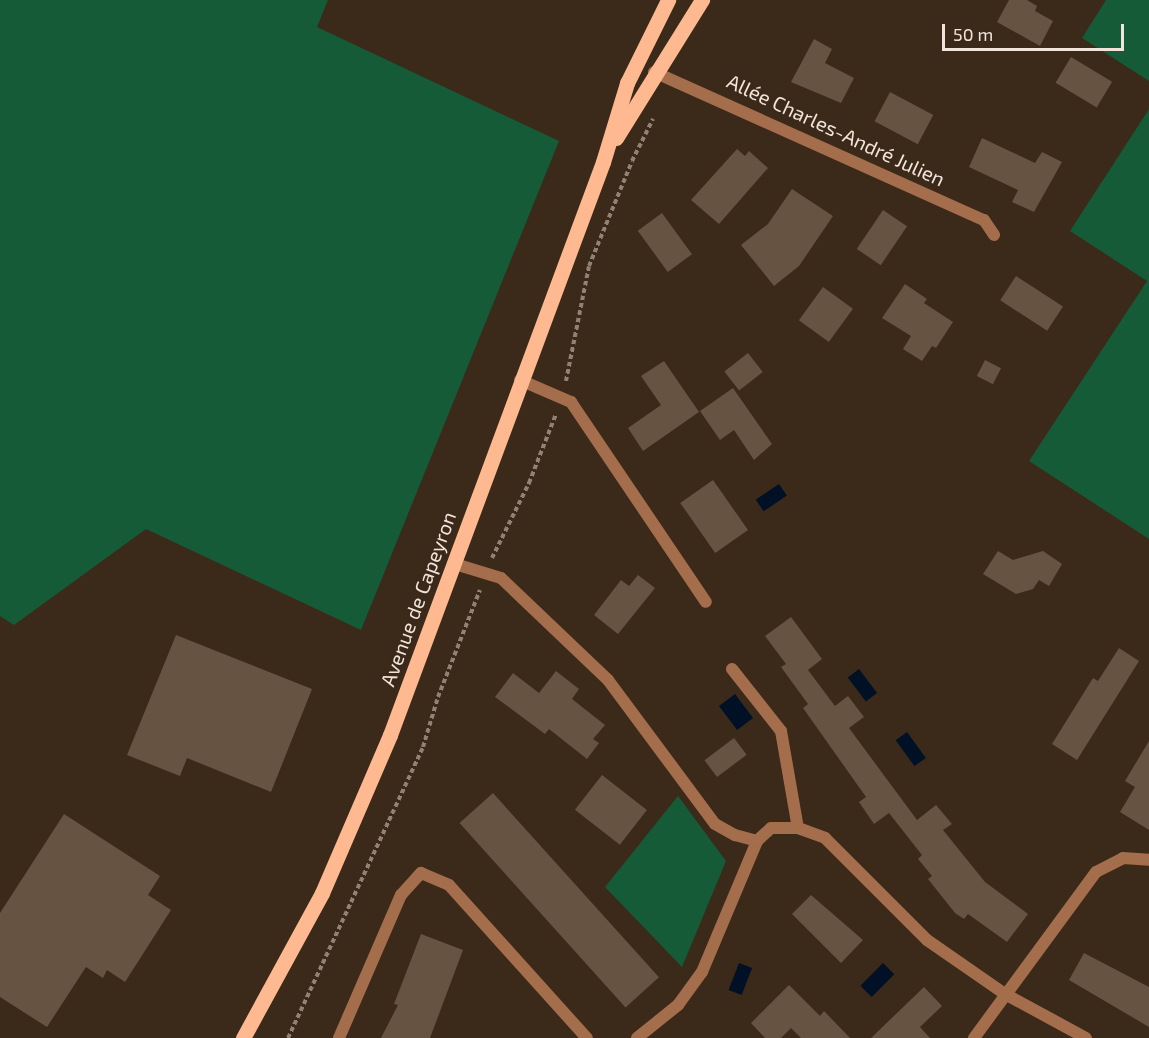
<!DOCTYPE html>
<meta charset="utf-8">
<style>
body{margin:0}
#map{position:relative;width:1149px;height:1038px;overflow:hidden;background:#3b2919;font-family:"Exo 2",sans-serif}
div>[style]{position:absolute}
.green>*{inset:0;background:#155b38}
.water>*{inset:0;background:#001126;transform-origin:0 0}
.building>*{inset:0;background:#675342;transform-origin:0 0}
.path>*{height:4px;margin-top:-2px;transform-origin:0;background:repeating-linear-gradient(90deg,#928275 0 4.5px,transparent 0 7.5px)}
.lane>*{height:12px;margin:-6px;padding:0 6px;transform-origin:6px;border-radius:6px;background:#a46d4b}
.street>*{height:12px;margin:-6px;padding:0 6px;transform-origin:6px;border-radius:6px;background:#a46d4b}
.primary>*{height:15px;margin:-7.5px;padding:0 7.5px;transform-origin:7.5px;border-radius:7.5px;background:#feb990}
span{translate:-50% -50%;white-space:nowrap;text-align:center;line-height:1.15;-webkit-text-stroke:4.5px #3b2919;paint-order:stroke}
.street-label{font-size:20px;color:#f1e4db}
.scale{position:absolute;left:942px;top:24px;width:182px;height:27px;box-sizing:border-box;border:3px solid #f1e4db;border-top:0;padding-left:8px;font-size:18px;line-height:21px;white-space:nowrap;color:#f1e4db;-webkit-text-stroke:4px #3b2919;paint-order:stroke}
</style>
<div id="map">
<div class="green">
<i style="clip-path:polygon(0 0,328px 0,317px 27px,559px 141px,361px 630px,146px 529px,14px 625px,0 616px)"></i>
<i style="clip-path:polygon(1106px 0,1149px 0,1149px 81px,1082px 38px)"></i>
<i style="clip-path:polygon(1149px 109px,1149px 539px,1029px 461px,1147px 281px,1070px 231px)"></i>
<i style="clip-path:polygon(678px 796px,726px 861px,682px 967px,605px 887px)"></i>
</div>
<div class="water">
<i style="left:779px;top:484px;width:14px;height:28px;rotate:56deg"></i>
<i style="left:859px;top:669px;width:30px;height:14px;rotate:53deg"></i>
<i style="left:735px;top:694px;width:30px;height:20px;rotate:53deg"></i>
<i style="left:907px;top:732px;width:32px;height:14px;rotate:54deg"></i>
<i style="left:739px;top:963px;width:14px;height:29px;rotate:21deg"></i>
<i style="left:883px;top:963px;width:16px;height:32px;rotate:45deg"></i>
</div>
<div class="building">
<i style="clip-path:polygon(1009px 0,1027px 0,1037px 6px,1035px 11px,1053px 21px,1040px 46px,997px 22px)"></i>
<i style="clip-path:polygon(814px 39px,832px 49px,825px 63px,854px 78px,841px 103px,791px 82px)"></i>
<i style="left:1071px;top:57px;width:48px;height:30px;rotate:31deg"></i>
<i style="left:890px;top:92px;width:49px;height:33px;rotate:28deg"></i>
<i style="clip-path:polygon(982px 138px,1035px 163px,1042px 152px,1062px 162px,1034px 212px,1012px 202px,1018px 190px,969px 167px)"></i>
<i style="clip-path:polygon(737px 149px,745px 156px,749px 151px,768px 168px,719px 224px,691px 200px)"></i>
<i style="clip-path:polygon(792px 189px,833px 216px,799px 266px,774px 286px,741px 245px,768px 224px)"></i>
<i style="left:883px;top:210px;width:29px;height:47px;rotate:34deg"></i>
<i style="left:662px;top:213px;width:51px;height:30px;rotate:54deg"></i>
<i style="left:1016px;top:276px;width:56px;height:29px;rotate:33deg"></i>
<i style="clip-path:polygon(905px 284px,927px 299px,924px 303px,953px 322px,936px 348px,932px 346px,922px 361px,903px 349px,911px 336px,882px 318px)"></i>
<i style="left:823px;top:287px;width:37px;height:41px;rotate:36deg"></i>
<i style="left:748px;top:353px;width:24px;height:30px;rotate:52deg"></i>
<i style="left:985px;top:360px;width:18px;height:18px;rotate:27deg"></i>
<i style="clip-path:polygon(664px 361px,699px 412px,643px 451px,628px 428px,661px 405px,641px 376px)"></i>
<i style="clip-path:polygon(733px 388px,772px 444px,754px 460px,734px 430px,720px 440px,700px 411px)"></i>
<i style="left:713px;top:480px;width:61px;height:40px;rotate:55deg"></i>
<i style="clip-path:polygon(998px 551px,1013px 560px,1043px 551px,1062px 564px,1049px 586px,1039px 580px,1033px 589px,1016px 594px,983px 574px)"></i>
<i style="clip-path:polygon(638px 575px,655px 588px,618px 634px,594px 615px,621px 580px,629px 586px)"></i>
<i style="clip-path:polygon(791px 617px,822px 659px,808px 670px,835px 706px,848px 696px,864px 717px,849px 728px,917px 820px,936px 805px,952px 824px,943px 830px,985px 882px,1028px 914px,1007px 942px,968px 914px,964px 919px,955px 913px,928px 879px,932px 876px,918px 859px,922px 855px,889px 813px,874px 824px,859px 802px,866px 797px,803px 708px,808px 704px,781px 667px,786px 664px,765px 636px)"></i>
<i style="clip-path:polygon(176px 635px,312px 689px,271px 792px,187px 758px,180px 776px,127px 755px)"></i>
<i style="clip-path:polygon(1119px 648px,1139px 661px,1077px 760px,1052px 744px,1093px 678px,1098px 681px)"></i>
<i style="clip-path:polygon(556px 671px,579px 689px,572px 699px,605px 725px,593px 739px,599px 743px,587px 759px,549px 729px,545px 734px,495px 697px,513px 673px,539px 693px)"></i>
<i style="left:734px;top:738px;width:21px;height:37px;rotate:53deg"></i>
<i style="clip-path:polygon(1149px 741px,1149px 830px,1120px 812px,1135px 787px,1125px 781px)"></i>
<i style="left:602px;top:775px;width:57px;height:44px;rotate:38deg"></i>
<i style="left:493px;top:793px;width:248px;height:45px;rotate:48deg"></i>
<i style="clip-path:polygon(64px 814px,160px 876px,148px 895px,171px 910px,125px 982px,107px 970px,103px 978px,86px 967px,47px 1027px,0 997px,0 913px)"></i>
<i style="clip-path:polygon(811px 895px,863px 940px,841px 963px,792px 914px)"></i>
<i style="clip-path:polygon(421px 934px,463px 950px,430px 1038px,381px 1038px,398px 1005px,394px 1004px)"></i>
<i style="clip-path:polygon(1084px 953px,1149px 987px,1149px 1027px,1069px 980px)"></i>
<i style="clip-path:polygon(789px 985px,820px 1016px,824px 1011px,850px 1038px,801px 1038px,791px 1028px,781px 1038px,765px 1038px,751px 1023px)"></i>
<i style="clip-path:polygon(924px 987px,942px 1006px,920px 1027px,930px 1038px,871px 1038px)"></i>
</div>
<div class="path">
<i style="left:566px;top:381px;width:117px;rotate:-78.7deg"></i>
<i style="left:589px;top:266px;width:113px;rotate:-67.7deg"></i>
<i style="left:632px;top:161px;width:47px;rotate:-63.4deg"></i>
<i style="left:492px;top:558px;width:84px;rotate:-63.7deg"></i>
<i style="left:529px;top:483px;width:74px;rotate:-68.6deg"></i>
<i style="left:288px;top:1038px;width:321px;rotate:-65.1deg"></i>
<i style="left:423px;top:747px;width:52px;rotate:-73.3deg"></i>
<i style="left:438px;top:697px;width:115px;rotate:-68.6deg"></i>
</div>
<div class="lane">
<i style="left:520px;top:380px;width:56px;rotate:23.3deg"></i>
<i style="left:571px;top:402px;width:241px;rotate:56deg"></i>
<i style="left:455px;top:564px;width:48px;rotate:16.9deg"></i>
<i style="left:501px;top:578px;width:148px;rotate:43.6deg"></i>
<i style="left:608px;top:680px;width:179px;rotate:53.4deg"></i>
<i style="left:715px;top:824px;width:23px;rotate:29deg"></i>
<i style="left:735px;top:835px;width:23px;rotate:15deg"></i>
<i style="left:732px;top:669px;width:79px;rotate:51.7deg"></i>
<i style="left:781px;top:731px;width:98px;rotate:80.1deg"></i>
</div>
<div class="street">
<i style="left:654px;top:72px;width:362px;rotate:24.2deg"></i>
<i style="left:984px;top:220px;width:18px;rotate:56deg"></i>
<i style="left:339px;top:1038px;width:156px;rotate:-66.6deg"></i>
<i style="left:401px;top:895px;width:30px;rotate:-48deg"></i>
<i style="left:421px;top:873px;width:30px;rotate:23deg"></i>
<i style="left:449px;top:885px;width:206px;rotate:48deg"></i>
<i style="left:637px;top:1038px;width:53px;rotate:-38.8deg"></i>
<i style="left:678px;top:1005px;width:41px;rotate:-54deg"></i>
<i style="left:702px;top:972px;width:142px;rotate:-67.2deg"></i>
<i style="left:757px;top:841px;width:19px;rotate:-43deg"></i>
<i style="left:771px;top:828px;width:27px"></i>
<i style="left:798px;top:828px;width:29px;rotate:20deg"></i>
<i style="left:825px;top:838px;width:144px;rotate:45deg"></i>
<i style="left:927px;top:940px;width:95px;rotate:34.7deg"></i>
<i style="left:1005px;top:994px;width:92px;rotate:28.5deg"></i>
<i style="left:974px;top:1038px;width:206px;rotate:-53.7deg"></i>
<i style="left:1096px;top:872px;width:30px;rotate:-27deg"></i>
<i style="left:1123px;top:858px;width:26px;rotate:4deg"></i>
</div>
<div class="primary">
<i style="left:616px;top:138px;width:163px;rotate:-58.1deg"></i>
<i style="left:243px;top:1038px;width:165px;rotate:-61.4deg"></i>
<i style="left:322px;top:893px;width:172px;rotate:-66.7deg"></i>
<i style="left:390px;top:735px;width:611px;rotate:-69.61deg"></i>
<i style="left:603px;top:162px;width:83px;rotate:-73.1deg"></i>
<i style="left:627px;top:83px;width:93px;rotate:-63.7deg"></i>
</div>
<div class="street-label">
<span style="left:836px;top:130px;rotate:25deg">Allée Charles-André Julien</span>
<span style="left:418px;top:599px;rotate:-70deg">Avenue de Capeyron</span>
</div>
<div class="scale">50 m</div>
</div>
